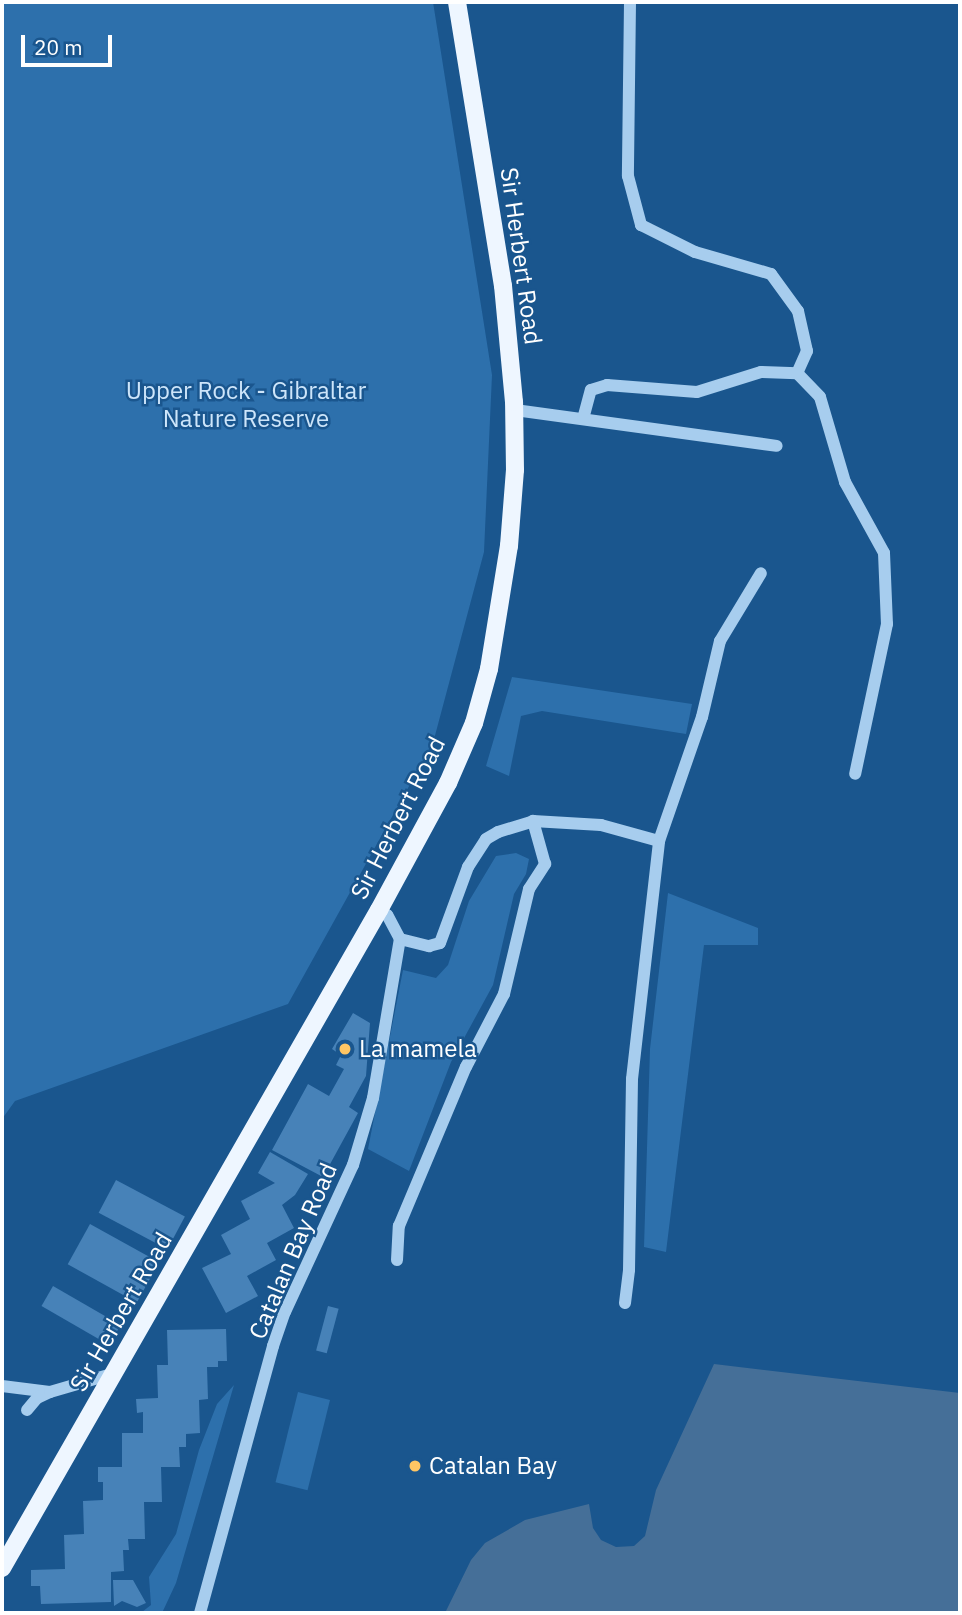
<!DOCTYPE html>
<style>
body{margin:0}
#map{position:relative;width:962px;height:1615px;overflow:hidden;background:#1a568e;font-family:"IBM Plex Sans",sans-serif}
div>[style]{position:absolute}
.green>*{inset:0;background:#2d70ac;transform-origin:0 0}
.water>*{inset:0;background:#456f98}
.building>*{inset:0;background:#4782b8;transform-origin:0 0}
.minor>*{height:12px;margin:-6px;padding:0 6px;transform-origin:6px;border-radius:6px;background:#a7cdee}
.major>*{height:18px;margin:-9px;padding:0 9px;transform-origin:9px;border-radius:9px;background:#eef6ff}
.dots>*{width:19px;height:19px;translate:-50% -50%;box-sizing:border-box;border:4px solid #1a568e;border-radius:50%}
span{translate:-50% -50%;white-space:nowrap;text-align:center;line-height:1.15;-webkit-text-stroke:5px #1a568e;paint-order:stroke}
.street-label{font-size:24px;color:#fff}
.park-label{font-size:24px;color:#cde5fa}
.poi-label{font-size:24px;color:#fff}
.left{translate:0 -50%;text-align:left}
.frame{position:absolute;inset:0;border:4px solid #fff;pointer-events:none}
.scale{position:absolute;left:21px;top:35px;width:91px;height:32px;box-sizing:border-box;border:4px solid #fff;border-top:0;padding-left:9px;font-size:21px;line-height:24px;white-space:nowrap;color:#fff;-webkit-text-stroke:5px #1a568e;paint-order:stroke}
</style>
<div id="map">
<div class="green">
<i style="clip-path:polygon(2px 2px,433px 2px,492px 375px,484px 552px,433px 743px,288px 1004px,15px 1101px,2px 1119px)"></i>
<i style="clip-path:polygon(512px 677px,692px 704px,686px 734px,542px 711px,521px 716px,509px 776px,486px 766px)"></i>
<i style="clip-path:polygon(516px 853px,529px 859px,526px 874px,514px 894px,493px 985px,451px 1062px,409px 1171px,368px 1149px,403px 970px,436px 978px,448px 965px,469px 901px,496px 856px)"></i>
<i style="clip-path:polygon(668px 893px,758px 928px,758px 945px,704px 945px,666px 1252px,644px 1247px,650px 1049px)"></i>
<i style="clip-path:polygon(234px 1385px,176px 1583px,162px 1613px,116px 1613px,142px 1612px,151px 1605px,149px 1577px,176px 1534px,199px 1450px,217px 1404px)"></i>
<i style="left:298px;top:1392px;width:33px;height:93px;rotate:14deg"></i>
</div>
<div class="water">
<i style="clip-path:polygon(714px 1364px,960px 1393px,960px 1613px,445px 1613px,471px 1560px,485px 1543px,525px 1520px,589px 1504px,593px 1528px,601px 1540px,616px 1547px,634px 1546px,645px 1536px,656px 1490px)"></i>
</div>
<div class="building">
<i style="clip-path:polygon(353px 1013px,370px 1023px,366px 1076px,349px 1107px,358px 1113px,323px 1177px,272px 1150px,308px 1084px,329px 1096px,344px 1069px,336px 1065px,341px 1055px,332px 1049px)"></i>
<i style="clip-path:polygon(270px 1152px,308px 1174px,295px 1195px,282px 1205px,294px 1228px,267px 1243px,276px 1260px,247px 1276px,258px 1296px,226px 1313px,202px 1268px,231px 1254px,221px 1235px,250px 1219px,241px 1201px,275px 1183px,258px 1173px)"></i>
<i style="left:116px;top:1180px;width:78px;height:37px;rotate:28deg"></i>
<i style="left:90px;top:1224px;width:79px;height:46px;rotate:29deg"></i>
<i style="left:53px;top:1286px;width:78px;height:23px;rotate:30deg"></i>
<i style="left:328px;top:1306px;width:11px;height:46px;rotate:15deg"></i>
<i style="clip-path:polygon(226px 1329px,227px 1361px,218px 1361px,218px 1367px,207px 1367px,208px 1399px,199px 1400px,200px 1433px,186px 1434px,186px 1447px,179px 1447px,180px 1467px,161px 1467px,162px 1502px,144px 1502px,145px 1539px,128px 1539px,129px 1550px,123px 1550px,124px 1571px,111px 1572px,111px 1602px,41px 1604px,40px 1586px,31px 1586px,31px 1570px,65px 1569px,64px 1535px,84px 1534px,83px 1501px,103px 1500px,103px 1482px,98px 1482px,98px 1467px,122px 1467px,122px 1433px,143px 1433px,143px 1412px,137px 1413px,136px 1399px,158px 1398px,157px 1365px,168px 1365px,167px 1330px)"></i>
<i style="clip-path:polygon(113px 1580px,133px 1580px,146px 1603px,137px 1607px,122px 1601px,114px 1606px)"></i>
</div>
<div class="minor">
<i style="left:630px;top:2px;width:174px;rotate:90.7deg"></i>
<i style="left:628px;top:176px;width:51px;rotate:75.1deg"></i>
<i style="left:641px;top:225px;width:60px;rotate:26.6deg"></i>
<i style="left:695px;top:252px;width:79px;rotate:16.1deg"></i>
<i style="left:771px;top:274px;width:46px;rotate:53.9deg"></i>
<i style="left:798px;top:311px;width:41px;rotate:77.3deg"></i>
<i style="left:807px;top:351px;width:24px;rotate:114deg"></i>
<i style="left:515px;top:410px;width:264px;rotate:7.8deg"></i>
<i style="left:583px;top:419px;width:30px;rotate:-75deg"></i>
<i style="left:591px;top:390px;width:17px;rotate:-17deg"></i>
<i style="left:607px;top:385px;width:90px;rotate:4.4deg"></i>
<i style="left:697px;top:392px;width:67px;rotate:-17.4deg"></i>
<i style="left:761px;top:372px;width:36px;rotate:2deg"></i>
<i style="left:797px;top:373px;width:33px;rotate:46deg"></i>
<i style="left:820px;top:397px;width:89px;rotate:73.6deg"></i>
<i style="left:845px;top:482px;width:81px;rotate:61.2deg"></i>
<i style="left:884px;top:553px;width:71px;rotate:87.6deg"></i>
<i style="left:887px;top:624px;width:153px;rotate:102deg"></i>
<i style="left:400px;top:939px;width:30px;rotate:14deg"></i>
<i style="left:429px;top:946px;width:11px;rotate:-15deg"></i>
<i style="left:440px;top:943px;width:81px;rotate:-69.8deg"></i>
<i style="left:468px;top:867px;width:33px;rotate:-57deg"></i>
<i style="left:486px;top:839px;width:14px;rotate:-30deg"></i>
<i style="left:498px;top:832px;width:37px;rotate:-17deg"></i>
<i style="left:533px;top:821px;width:68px;rotate:3.4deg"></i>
<i style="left:601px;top:825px;width:60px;rotate:15.4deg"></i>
<i style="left:397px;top:1260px;width:34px;rotate:-87deg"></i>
<i style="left:399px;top:1226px;width:173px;rotate:-67.2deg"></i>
<i style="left:466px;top:1067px;width:82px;rotate:-62.5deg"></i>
<i style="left:504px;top:994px;width:108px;rotate:-76.6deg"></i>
<i style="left:529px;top:889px;width:30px;rotate:-57deg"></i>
<i style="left:545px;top:864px;width:45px;rotate:-105.6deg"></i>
<i style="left:625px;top:1303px;width:33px;rotate:-83deg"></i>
<i style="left:629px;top:1270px;width:191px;rotate:-89.1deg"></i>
<i style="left:632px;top:1079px;width:240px;rotate:-83.5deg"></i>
<i style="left:659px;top:841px;width:131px;rotate:-70.9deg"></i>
<i style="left:702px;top:717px;width:78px;rotate:-76.7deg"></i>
<i style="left:720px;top:641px;width:79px;rotate:-58.9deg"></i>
<i style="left:2px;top:1386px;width:48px;rotate:7.1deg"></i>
<i style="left:27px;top:1410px;width:16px;rotate:-50deg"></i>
<i style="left:37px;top:1398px;width:14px;rotate:-25deg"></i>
<i style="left:50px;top:1392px;width:68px;rotate:-16.3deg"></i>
<i style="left:200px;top:1613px;width:277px;rotate:-74.7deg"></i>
<i style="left:273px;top:1346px;width:36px;rotate:-71deg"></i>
<i style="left:285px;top:1312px;width:162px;rotate:-65.2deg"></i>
<i style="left:353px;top:1165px;width:70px;rotate:-73.4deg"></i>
<i style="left:373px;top:1098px;width:161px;rotate:-80.4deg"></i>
<i style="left:400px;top:939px;width:27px;rotate:-118deg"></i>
<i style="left:387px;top:915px;width:9px;rotate:-148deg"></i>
</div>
<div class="major">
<i style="left:2px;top:1568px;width:758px;rotate:-60.19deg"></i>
<i style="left:379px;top:910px;width:145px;rotate:-61.5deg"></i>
<i style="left:448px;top:783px;width:65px;rotate:-66.6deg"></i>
<i style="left:474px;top:723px;width:56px;rotate:-74.5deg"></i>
<i style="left:489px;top:669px;width:125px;rotate:-80.8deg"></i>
<i style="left:509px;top:546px;width:76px;rotate:-85.5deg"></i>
<i style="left:515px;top:470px;width:68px;rotate:-90.8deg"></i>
<i style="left:514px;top:402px;width:117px;rotate:-95.4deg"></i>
<i style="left:503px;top:286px;width:288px;rotate:-99.2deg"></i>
</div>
<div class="dots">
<i style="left:345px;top:1049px;background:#ffc664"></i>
<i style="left:415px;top:1466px;background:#ffc664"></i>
</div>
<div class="street-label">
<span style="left:521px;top:256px;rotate:82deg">Sir Herbert Road</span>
<span style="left:398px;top:818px;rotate:-63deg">Sir Herbert Road</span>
<span style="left:293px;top:1251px;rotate:-67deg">Catalan Bay Road</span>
<span style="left:121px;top:1312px;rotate:-60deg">Sir Herbert Road</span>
</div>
<div class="park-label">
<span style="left:246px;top:405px">Upper Rock - Gibraltar<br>Nature Reserve</span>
</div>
<div class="poi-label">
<span class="left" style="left:359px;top:1049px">La mamela</span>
<span class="left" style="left:429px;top:1466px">Catalan Bay</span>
</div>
<div class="frame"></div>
<div class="scale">20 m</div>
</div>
